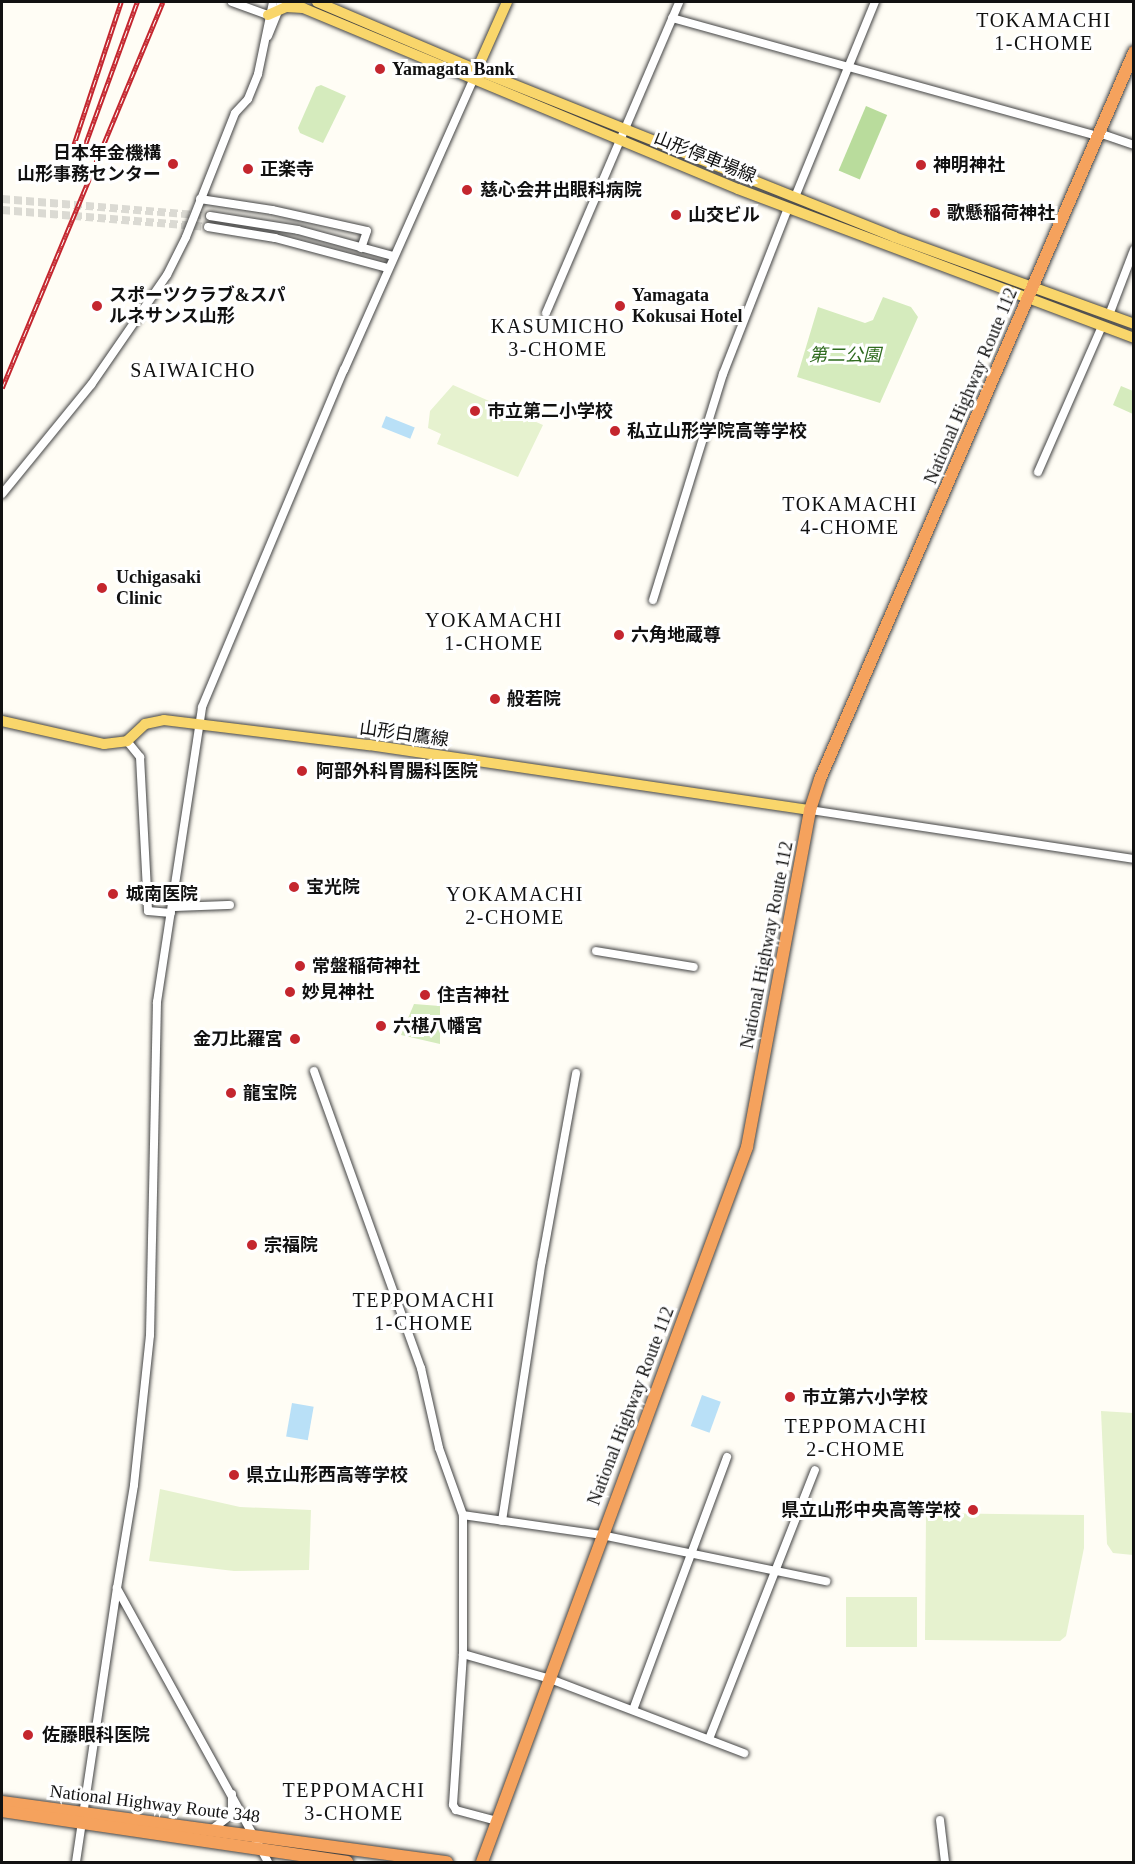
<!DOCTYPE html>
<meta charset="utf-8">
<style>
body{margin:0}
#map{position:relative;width:1135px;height:1864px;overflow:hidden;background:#fffdf5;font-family:"Times New Roman","Noto Sans JP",serif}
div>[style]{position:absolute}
.green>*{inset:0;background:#d5ebbd}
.forest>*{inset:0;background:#b9dc9c;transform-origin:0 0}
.pitch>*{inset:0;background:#e6f2cf;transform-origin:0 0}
.water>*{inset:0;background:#b9e0f7;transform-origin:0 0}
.minor-tunnel>*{height:8px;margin-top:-4px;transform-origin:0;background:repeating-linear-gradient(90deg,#dbdad3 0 8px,transparent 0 12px)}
.roads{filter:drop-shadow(0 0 2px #444) drop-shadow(0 0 2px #444)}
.minor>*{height:8px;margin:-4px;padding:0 4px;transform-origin:4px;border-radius:4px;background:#fff}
.major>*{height:10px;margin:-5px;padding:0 5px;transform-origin:5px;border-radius:5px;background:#f9d66b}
.highway>*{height:12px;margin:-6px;padding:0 6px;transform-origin:6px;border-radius:6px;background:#f5a25d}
.rail>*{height:4.5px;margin-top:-2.25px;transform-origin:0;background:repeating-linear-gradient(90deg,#fff 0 7px,#c4262e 0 14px);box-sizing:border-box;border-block:2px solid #c4262e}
.dots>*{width:16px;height:16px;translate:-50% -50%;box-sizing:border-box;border:3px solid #fff;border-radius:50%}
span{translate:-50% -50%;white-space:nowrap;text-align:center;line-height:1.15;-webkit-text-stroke:6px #fff;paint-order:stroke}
.poi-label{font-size:18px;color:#111;font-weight:700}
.left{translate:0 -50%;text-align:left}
.right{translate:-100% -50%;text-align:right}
.street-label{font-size:18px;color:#111}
.park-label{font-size:18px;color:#2f6b1f;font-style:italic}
.neighbourhood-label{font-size:20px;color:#111;letter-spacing:1.5px}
.frame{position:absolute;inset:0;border:3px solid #111;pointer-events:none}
</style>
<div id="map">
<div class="green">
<i style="clip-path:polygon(321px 85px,346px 96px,323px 143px,300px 133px,298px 128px,316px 87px)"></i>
<i style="clip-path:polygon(883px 297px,911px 307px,918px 317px,880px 403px,797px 377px,818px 307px,865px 323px,873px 320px)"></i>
<i style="clip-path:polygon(1121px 386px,1133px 391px,1133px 414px,1113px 405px)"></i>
<i style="clip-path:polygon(414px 1004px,440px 1006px,440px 1044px,401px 1035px)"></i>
</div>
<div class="forest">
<i style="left:866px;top:106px;width:23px;height:70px;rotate:23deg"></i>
</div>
<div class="pitch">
<i style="clip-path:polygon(453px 385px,543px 425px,518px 477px,437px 444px,441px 434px,428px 428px,430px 411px)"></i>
<i style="clip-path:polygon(1101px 1411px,1133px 1413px,1133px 1555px,1113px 1553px,1107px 1544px)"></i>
<i style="clip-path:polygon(160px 1489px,240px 1507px,311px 1510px,309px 1570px,234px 1571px,149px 1561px)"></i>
<i style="clip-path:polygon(926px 1513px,1084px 1515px,1084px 1548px,1066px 1636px,1060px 1641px,925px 1640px)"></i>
<i style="left:917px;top:1597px;width:50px;height:71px;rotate:90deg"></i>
</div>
<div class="water">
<i style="left:386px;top:416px;width:31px;height:12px;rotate:22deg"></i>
<i style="left:702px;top:1395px;width:20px;height:33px;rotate:20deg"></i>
<i style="left:292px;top:1403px;width:22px;height:34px;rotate:10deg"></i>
</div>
<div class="minor-tunnel">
<i style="left:2px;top:199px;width:209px;rotate:4.7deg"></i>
<i style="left:2px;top:210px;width:207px;rotate:4.7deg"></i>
</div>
<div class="roads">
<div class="minor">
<i style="left:232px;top:2px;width:38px;rotate:20deg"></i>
<i style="left:672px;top:18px;width:442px;rotate:15.5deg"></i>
<i style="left:268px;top:36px;width:37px;rotate:-68deg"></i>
<i style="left:1099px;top:133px;width:37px;rotate:19deg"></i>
<i style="left:795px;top:197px;width:211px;rotate:-67.7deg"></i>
<i style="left:200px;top:199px;width:73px;rotate:8.7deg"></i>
<i style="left:272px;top:210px;width:97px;rotate:12.5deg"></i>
<i style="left:367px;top:231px;width:18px;rotate:109deg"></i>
<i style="left:210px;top:216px;width:89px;rotate:9deg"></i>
<i style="left:298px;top:230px;width:98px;rotate:15.3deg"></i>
<i style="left:208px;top:227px;width:68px;rotate:9.3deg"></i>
<i style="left:275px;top:238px;width:117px;rotate:14.9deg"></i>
<i style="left:546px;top:313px;width:338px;rotate:-66.8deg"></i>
<i style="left:1109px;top:315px;width:70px;rotate:-69deg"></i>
<i style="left:1038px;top:472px;width:159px;rotate:-66.3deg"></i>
<i style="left:2px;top:494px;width:141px;rotate:-50.8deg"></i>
<i style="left:91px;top:385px;width:134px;rotate:-55.4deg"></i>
<i style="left:167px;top:275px;width:42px;rotate:-63.4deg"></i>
<i style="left:186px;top:237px;width:133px;rotate:-68.4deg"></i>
<i style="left:235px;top:113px;width:19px;rotate:-47deg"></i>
<i style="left:248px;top:99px;width:27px;rotate:-68deg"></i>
<i style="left:258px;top:74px;width:74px;rotate:-78.2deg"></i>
<i style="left:653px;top:600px;width:237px;rotate:-72.8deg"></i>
<i style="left:723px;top:374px;width:178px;rotate:-68.6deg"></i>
<i style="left:127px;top:741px;width:21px;rotate:51deg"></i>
<i style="left:140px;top:757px;width:154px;rotate:87deg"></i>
<i style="left:148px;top:911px;width:23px;rotate:5deg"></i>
<i style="left:810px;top:810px;width:328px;rotate:8.6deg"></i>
<i style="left:172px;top:907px;width:58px;rotate:-2deg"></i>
<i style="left:596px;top:951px;width:99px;rotate:9.3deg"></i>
<i style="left:314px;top:1071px;width:316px;rotate:70.2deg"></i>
<i style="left:421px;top:1368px;width:82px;rotate:77.3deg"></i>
<i style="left:439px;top:1448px;width:71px;rotate:70.3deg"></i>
<i style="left:463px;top:1515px;width:139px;rotate:90deg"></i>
<i style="left:463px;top:1654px;width:151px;rotate:93.8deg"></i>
<i style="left:453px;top:1805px;width:6px;rotate:59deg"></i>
<i style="left:456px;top:1810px;width:42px;rotate:15deg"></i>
<i style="left:463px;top:1515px;width:139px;rotate:8.2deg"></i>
<i style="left:601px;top:1535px;width:230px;rotate:11.6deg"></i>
<i style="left:502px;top:1521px;width:263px;rotate:-81.3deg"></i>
<i style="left:542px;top:1261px;width:191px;rotate:-79.7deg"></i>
<i style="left:463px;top:1654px;width:91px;rotate:16deg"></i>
<i style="left:550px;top:1679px;width:208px;rotate:20.9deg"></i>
<i style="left:633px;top:1710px;width:270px;rotate:-69.6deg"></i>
<i style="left:709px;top:1739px;width:289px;rotate:-68.5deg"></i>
<i style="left:940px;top:1820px;width:42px;rotate:83.2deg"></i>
<i style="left:211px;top:1830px;width:26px;rotate:-37deg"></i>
<i style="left:232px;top:1814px;width:20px;rotate:-90deg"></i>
<i style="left:76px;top:1862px;width:277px;rotate:-81.5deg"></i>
<i style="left:268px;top:1862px;width:313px;rotate:-118.9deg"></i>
<i style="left:117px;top:1588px;width:104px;rotate:-80.6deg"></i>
<i style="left:134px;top:1485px;width:151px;rotate:-83.9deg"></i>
<i style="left:150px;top:1335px;width:333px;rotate:-88.8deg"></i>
<i style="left:157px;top:1002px;width:298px;rotate:-81.3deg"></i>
<i style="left:202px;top:707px;width:366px;rotate:-67.2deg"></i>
<i style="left:344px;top:370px;width:317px;rotate:-66deg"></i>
</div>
<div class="major">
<i style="left:317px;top:2px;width:174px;rotate:23deg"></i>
<i style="left:477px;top:70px;width:449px;rotate:21.8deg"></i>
<i style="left:894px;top:237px;width:255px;rotate:19.9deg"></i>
<i style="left:268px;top:15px;width:20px;rotate:-24deg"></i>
<i style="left:286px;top:7px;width:17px;rotate:3deg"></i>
<i style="left:303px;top:8px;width:471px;rotate:22.6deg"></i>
<i style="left:738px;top:189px;width:423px;rotate:20.6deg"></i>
<i style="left:475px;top:74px;width:79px;rotate:-66deg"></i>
<i style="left:2px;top:721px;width:105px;rotate:12.7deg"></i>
<i style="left:104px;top:744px;width:23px;rotate:-7deg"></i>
<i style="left:127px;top:741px;width:25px;rotate:-43deg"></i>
<i style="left:145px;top:724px;width:19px;rotate:-12deg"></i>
<i style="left:164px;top:720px;width:207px;rotate:7deg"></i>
<i style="left:369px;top:745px;width:446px;rotate:8.4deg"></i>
</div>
<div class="highway">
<i style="left:2px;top:1802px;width:449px;rotate:7.7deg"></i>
<i style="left:2px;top:1811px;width:349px;rotate:8.4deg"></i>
<i style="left:482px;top:1862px;width:763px;rotate:-69.66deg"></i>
<i style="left:747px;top:1147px;width:343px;rotate:-79.4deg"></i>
<i style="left:810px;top:810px;width:33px;rotate:-72deg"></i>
<i style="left:820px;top:779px;width:792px;rotate:-66.64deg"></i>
</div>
</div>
<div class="rail">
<i style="left:71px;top:153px;width:159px;rotate:-71.7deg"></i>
<i style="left:81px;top:156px;width:164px;rotate:-70deg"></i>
<i style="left:2px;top:388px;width:418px;rotate:-67.4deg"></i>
</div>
<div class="dots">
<i style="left:380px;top:69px;background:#c4262e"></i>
<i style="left:173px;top:164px;background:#c4262e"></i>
<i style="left:921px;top:165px;background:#c4262e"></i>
<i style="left:248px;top:169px;background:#c4262e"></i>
<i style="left:467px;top:190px;background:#c4262e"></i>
<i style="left:935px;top:213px;background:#c4262e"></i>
<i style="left:676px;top:215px;background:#c4262e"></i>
<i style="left:97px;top:306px;background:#c4262e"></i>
<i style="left:620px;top:306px;background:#c4262e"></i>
<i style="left:475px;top:411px;background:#c4262e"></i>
<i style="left:615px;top:431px;background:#c4262e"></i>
<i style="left:102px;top:588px;background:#c4262e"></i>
<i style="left:619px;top:635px;background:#c4262e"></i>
<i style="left:495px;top:699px;background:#c4262e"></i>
<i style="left:302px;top:771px;background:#c4262e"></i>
<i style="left:294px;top:887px;background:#c4262e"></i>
<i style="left:113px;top:894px;background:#c4262e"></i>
<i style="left:300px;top:966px;background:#c4262e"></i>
<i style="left:290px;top:992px;background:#c4262e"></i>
<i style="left:425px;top:995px;background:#c4262e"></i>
<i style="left:381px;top:1026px;background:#c4262e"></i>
<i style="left:295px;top:1039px;background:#c4262e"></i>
<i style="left:231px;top:1093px;background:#c4262e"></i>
<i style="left:252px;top:1245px;background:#c4262e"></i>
<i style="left:790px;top:1397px;background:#c4262e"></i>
<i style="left:234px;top:1475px;background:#c4262e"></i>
<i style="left:973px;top:1510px;background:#c4262e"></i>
<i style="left:28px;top:1735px;background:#c4262e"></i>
</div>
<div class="poi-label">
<span class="left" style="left:392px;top:69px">Yamagata Bank</span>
<span class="right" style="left:161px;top:164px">日本年金機構<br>山形事務センター</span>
<span class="left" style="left:933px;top:165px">神明神社</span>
<span class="left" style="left:260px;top:169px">正楽寺</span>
<span class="left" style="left:480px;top:190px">慈心会井出眼科病院</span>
<span class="left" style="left:947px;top:213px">歌懸稲荷神社</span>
<span class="left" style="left:688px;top:215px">山交ビル</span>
<span class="left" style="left:109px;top:306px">スポーツクラブ&amp;スパ<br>ルネサンス山形</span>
<span class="left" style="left:632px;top:306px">Yamagata<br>Kokusai Hotel</span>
<span class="left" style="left:487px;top:411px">市立第二小学校</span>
<span class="left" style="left:627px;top:431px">私立山形学院高等学校</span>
<span class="left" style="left:116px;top:588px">Uchigasaki<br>Clinic</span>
<span class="left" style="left:631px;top:635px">六角地蔵尊</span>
<span class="left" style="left:507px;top:699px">般若院</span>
<span class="left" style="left:316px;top:771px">阿部外科胃腸科医院</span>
<span class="left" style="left:306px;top:887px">宝光院</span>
<span class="left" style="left:126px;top:894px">城南医院</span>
<span class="left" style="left:312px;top:966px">常盤稲荷神社</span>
<span class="left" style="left:302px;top:992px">妙見神社</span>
<span class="left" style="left:437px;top:995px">住吉神社</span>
<span class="left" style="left:393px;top:1026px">六椹八幡宮</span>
<span class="right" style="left:283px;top:1039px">金刀比羅宮</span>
<span class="left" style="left:243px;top:1093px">龍宝院</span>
<span class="left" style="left:264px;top:1245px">宗福院</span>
<span class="left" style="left:802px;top:1397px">市立第六小学校</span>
<span class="left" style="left:246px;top:1475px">県立山形西高等学校</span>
<span class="right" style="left:961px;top:1510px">県立山形中央高等学校</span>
<span class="left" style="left:42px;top:1735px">佐藤眼科医院</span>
</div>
<div class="street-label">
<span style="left:705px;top:157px;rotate:22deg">山形停車場線</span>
<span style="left:971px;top:386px;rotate:-67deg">National Highway Route 112</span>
<span style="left:404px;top:734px;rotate:8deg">山形白鷹線</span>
<span style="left:767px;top:945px;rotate:-79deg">National Highway Route 112</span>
<span style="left:631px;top:1406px;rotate:-69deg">National Highway Route 112</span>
<span style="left:155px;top:1804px;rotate:7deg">National Highway Route 348</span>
</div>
<div class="park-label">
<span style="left:845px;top:355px">第二公園</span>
</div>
<div class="neighbourhood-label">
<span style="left:1044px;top:32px">TOKAMACHI<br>1-CHOME</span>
<span style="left:558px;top:338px">KASUMICHO<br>3-CHOME</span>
<span style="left:193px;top:370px">SAIWAICHO</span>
<span style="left:850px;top:516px">TOKAMACHI<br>4-CHOME</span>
<span style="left:494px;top:632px">YOKAMACHI<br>1-CHOME</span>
<span style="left:515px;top:906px">YOKAMACHI<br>2-CHOME</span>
<span style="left:424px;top:1312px">TEPPOMACHI<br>1-CHOME</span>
<span style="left:856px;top:1438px">TEPPOMACHI<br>2-CHOME</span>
<span style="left:354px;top:1802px">TEPPOMACHI<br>3-CHOME</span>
</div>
<div class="frame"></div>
</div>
